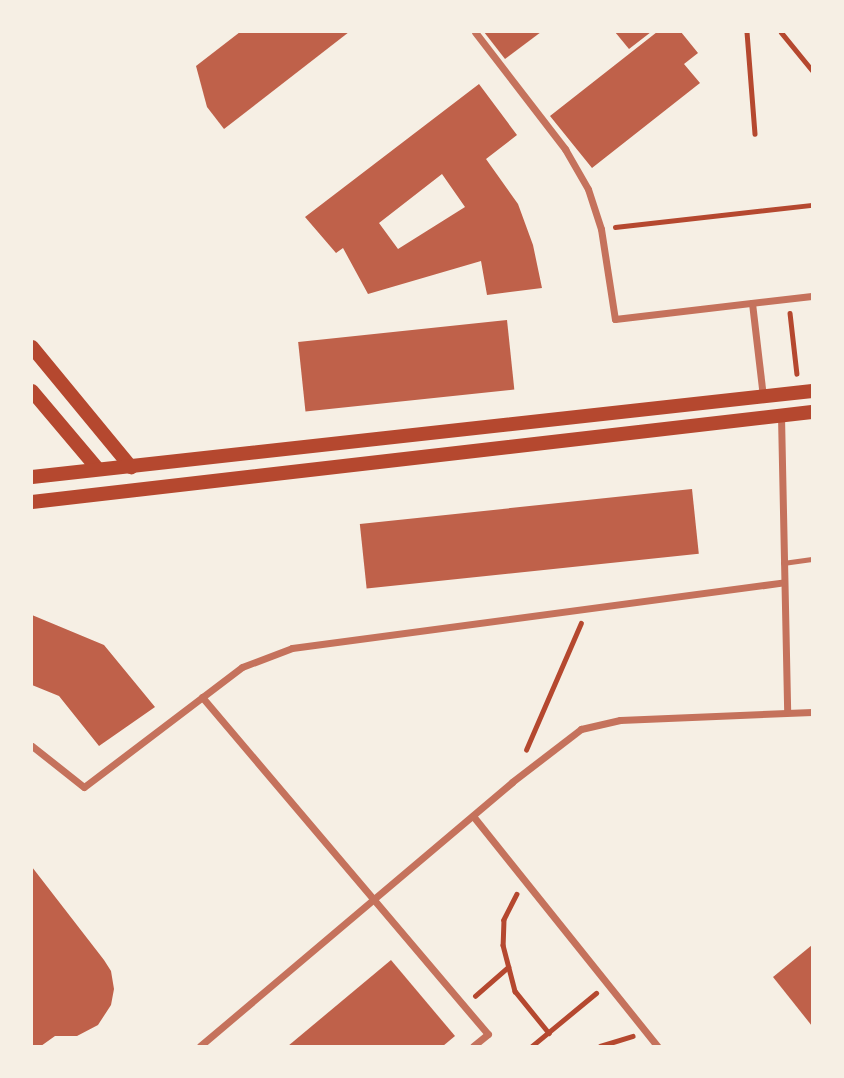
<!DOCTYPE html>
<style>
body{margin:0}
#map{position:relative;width:844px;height:1078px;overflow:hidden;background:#f6efe4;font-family:"Source Serif 4",serif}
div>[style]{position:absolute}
.building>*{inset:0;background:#bf614a;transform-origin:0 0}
.path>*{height:4.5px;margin:-2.25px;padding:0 2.25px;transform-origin:2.25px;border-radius:2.25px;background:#b5482f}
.service>*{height:5px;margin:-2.5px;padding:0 2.5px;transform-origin:2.5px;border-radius:2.5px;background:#c5725c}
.minor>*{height:7px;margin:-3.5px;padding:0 3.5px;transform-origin:3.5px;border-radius:3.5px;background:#c5725c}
.secondary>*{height:14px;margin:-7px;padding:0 7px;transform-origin:7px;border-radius:7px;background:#b5482f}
span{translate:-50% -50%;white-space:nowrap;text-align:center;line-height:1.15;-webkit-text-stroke:6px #f6efe4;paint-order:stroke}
.frame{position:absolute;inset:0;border:33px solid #f6efe4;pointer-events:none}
</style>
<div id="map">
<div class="building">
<i style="clip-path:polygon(240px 32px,349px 32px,224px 129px,207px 107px,196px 66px)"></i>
<i style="clip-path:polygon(484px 32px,541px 32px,505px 59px)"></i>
<i style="clip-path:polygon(615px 32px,651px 32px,629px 49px)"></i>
<i style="clip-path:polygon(657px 32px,681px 32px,698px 53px,684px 64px,700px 83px,592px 168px,550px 116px)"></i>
<i style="clip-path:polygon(evenodd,479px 84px,517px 135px,486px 159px,518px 204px,533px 245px,542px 288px,487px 295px,481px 261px,368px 294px,343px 248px,336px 253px,305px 217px,479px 84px,442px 174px,465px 207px,398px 249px,379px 223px,442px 174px)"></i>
<i style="left:507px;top:320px;width:70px;height:210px;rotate:84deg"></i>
<i style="left:692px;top:489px;width:65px;height:334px;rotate:84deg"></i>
<i style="clip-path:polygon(32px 615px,104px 645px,155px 707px,99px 746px,59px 696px,32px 685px)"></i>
<i style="clip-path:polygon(32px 867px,104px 960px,111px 971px,114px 989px,111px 1005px,98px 1025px,77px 1036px,55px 1036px,41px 1046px,32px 1046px)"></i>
<i style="clip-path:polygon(812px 945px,812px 1026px,773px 977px)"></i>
<i style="clip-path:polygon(391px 960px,455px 1036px,443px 1046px,288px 1046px)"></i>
</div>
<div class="path">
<i style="left:747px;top:32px;width:102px;rotate:85.5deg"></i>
<i style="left:781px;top:32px;width:49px;rotate:50.8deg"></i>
<i style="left:615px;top:227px;width:198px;rotate:-6.4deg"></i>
<i style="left:790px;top:313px;width:61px;rotate:83.5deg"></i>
<i style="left:526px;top:750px;width:138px;rotate:-66.6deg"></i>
<i style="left:517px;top:894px;width:29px;rotate:117deg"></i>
<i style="left:504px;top:920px;width:25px;rotate:92deg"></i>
<i style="left:503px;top:945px;width:48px;rotate:75.4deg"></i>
<i style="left:515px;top:991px;width:54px;rotate:51deg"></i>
<i style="left:475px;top:996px;width:44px;rotate:-41.3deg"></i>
<i style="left:532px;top:1046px;width:83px;rotate:-39.6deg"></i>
<i style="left:600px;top:1046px;width:34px;rotate:-17deg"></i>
</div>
<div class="service">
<i style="left:783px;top:563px;width:29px;rotate:-8deg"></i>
</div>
<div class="minor">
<i style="left:475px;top:32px;width:148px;rotate:52.4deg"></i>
<i style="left:565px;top:149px;width:46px;rotate:60.1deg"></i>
<i style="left:588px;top:189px;width:42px;rotate:72deg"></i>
<i style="left:601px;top:229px;width:91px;rotate:81.2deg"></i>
<i style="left:615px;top:319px;width:198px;rotate:-6.7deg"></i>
<i style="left:752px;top:303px;width:94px;rotate:83.3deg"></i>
<i style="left:781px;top:416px;width:296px;rotate:88.8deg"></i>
<i style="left:202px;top:697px;width:442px;rotate:49.7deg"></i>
<i style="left:488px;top:1034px;width:19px;rotate:141deg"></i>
<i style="left:32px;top:746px;width:66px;rotate:38.3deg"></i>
<i style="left:84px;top:787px;width:198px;rotate:-37.2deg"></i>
<i style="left:242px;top:667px;width:53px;rotate:-20.8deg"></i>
<i style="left:292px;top:648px;width:496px;rotate:-7.6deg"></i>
<i style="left:473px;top:816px;width:295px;rotate:51.3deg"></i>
<i style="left:200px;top:1046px;width:409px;rotate:-40.2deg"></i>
<i style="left:512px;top:782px;width:87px;rotate:-37.5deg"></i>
<i style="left:581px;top:729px;width:40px;rotate:-13deg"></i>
<i style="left:620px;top:720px;width:192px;rotate:-2.4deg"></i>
</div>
<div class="secondary">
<i style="left:32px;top:347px;width:156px;rotate:50.5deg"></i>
<i style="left:32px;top:391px;width:102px;rotate:49.8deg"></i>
<i style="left:32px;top:477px;width:785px;rotate:-6.29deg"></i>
<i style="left:32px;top:502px;width:785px;rotate:-6.58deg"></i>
</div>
<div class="frame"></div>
</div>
